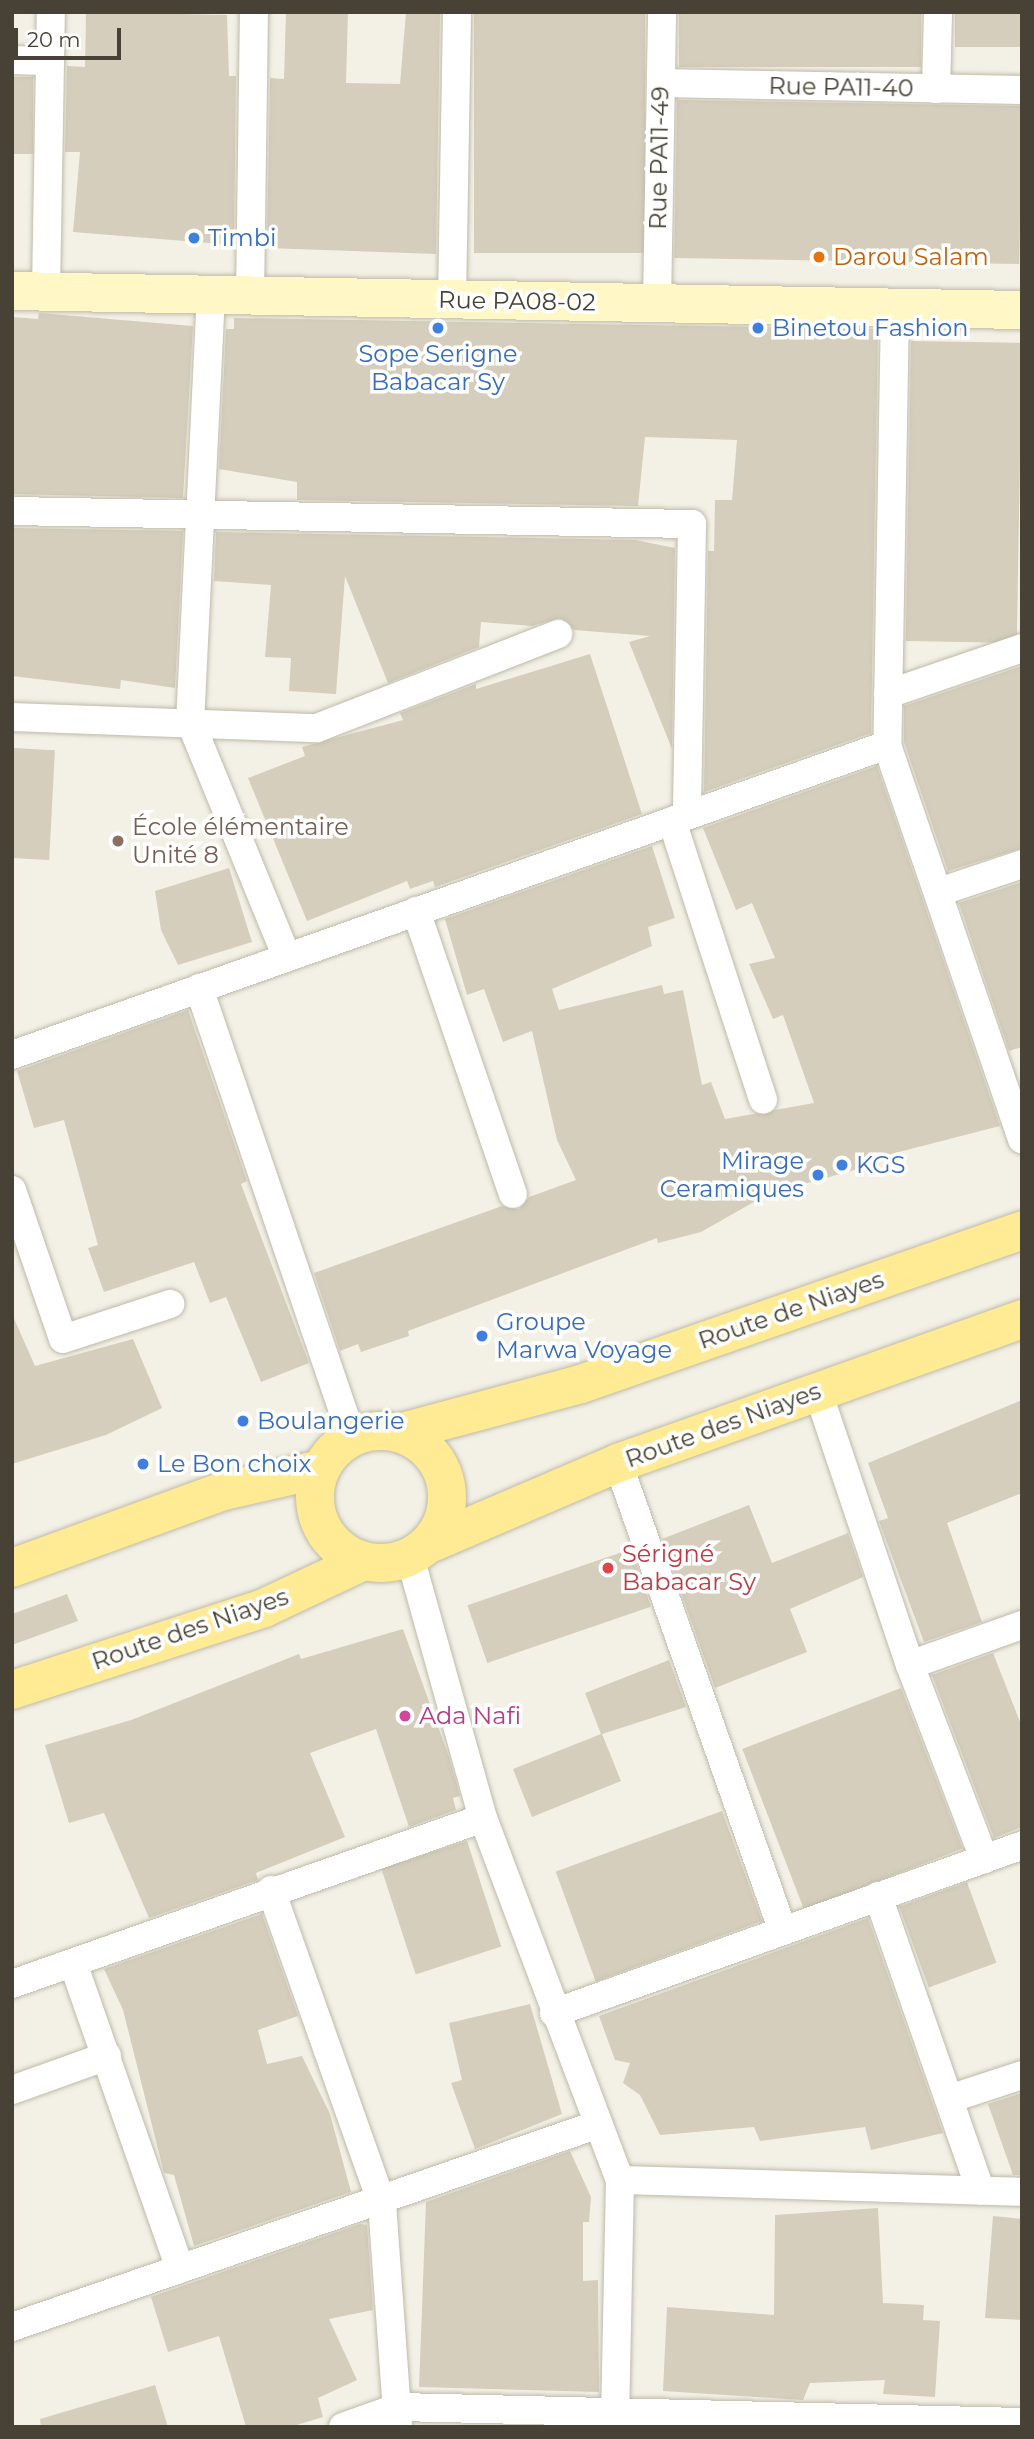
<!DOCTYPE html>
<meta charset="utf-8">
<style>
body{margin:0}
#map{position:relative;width:1034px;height:2439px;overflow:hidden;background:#f3f1e6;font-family:Montserrat,sans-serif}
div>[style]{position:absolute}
.building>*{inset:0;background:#d5cebc;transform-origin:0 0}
.roads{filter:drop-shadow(0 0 2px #bfbaa9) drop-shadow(0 0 2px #bfbaa9)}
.street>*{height:28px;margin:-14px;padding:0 14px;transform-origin:14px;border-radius:14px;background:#fff}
.secondary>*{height:38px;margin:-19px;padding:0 19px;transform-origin:19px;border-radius:19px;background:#fff7c5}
.primary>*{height:38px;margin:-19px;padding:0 19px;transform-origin:19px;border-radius:19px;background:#ffeb94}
.primary>.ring{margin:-19px;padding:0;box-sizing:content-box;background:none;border:38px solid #ffeb94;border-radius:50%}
.dots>*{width:19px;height:19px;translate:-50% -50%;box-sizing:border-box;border:4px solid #fff;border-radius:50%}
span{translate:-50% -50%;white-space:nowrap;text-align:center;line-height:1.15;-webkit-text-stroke:7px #fff;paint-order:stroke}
.street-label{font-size:24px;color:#474235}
.shop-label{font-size:24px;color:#366cbe}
.left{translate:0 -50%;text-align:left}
.right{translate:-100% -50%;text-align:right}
.food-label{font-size:24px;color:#c56008}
.education-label{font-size:24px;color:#785e54}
.health-label{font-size:24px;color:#be3a42}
.hotel-label{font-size:24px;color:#b23c85}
.frame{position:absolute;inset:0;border:14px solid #474235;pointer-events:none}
.scale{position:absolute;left:14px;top:28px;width:107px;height:32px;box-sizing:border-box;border:4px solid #474235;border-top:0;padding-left:9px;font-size:21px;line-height:24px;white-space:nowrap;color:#474235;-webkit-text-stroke:5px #fff;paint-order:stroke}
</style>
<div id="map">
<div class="building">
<i style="clip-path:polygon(86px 12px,227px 15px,229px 76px,236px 76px,234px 245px,73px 232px,80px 152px,65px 152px,67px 66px,85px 67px)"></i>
<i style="clip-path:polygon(286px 12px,348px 12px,346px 83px,400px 84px,406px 12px,440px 12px,436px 254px,267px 248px,270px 78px,284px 79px)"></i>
<i style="left:474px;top:12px;width:171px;height:241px"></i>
<i style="left:679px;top:12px;width:242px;height:55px"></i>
<i style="left:955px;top:12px;width:67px;height:35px"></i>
<i style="left:12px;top:77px;width:21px;height:77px"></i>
<i style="left:677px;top:100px;width:345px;height:158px;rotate:1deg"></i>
<i style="clip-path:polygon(39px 313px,193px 326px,183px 498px,12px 494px,12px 317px,38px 319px)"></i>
<i style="clip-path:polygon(234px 318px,878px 329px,871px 733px,704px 792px,708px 551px,714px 551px,715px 500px,732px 500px,737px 440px,645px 437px,638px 506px,297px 500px,297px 482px,219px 469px,226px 329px,234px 329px)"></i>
<i style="left:911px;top:341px;width:111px;height:300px;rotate:1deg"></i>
<i style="clip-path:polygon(12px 528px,183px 531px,175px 688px,121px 680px,120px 689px,12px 676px)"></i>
<i style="clip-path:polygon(216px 532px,635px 540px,675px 548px,672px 749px,629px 642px,650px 636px,574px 630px,560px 618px,532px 626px,481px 622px,479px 647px,388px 683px,345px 576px,336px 694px,289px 691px,291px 658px,265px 657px,271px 585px,214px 581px)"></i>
<i style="clip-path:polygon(590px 654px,642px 814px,435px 887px,433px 881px,410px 889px,407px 881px,307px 921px,248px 778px,305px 756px,302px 747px,403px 720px,400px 713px,476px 684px,476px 689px)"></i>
<i style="clip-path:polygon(1022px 666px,1022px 848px,948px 871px,904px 742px,904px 706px)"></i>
<i style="left:13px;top:748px;width:42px;height:110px;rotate:3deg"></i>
<i style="clip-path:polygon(877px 766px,1000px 1126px,856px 1163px,858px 1169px,768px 1194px,701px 1232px,658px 1243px,657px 1238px,408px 1331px,409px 1336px,361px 1352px,358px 1344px,340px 1351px,314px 1273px,502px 1206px,519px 1209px,529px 1197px,576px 1180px,557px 1140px,532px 1031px,503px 1042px,484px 989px,467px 995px,445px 919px,652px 846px,675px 918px,648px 927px,652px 946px,552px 989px,559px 1010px,662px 985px,664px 994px,683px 990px,702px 1085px,711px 1082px,725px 1119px,814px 1103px,783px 1015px,773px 1019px,749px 964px,775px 958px,752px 903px,736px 910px,703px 828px)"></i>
<i style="clip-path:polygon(229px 868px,252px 942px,178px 965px,161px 930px,155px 891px)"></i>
<i style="clip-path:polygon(1022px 882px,1022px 1047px,1009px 1051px,959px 903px)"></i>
<i style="clip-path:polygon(188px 1010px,247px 1181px,241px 1184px,309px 1363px,261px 1382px,226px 1297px,210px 1303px,194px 1262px,104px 1292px,88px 1248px,98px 1245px,64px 1120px,34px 1128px,17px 1071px)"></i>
<i style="clip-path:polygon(12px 1314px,35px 1366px,133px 1339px,162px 1408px,106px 1435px,12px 1464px)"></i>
<i style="clip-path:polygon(1022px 1400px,1022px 1493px,947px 1523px,982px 1622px,924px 1642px,879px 1521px,888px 1518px,868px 1463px)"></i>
<i style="clip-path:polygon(749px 1505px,772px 1563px,848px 1533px,863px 1577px,790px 1609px,807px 1652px,715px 1688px,662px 1539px)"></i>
<i style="left:631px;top:1549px;width:61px;height:173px;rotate:71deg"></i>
<i style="clip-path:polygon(67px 1594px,78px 1621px,12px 1645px,12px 1614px)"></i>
<i style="clip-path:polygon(403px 1629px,449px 1757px,460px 1796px,453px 1798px,456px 1810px,409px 1827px,376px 1729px,310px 1753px,345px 1837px,256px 1873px,258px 1880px,149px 1918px,104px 1813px,69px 1823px,45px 1745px,131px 1720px,299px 1654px,301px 1659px)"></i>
<i style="clip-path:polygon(993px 1653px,1022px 1727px,1022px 1827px,994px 1838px,932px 1675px)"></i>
<i style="clip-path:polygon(669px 1660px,686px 1707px,602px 1734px,621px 1781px,532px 1817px,513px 1769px,601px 1734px,585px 1693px)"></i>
<i style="left:901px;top:1688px;width:172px;height:170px;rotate:69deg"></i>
<i style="left:722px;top:1811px;width:117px;height:177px;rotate:70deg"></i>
<i style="left:467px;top:1841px;width:111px;height:90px;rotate:72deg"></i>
<i style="left:967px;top:1882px;width:86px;height:72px;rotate:70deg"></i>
<i style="clip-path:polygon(262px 1914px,298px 2016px,258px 2030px,267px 2064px,302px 2056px,330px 2114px,351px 2192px,194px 2246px,174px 2175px,164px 2173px,123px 2010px,104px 1969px)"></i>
<i style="clip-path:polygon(868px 1918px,943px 2133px,871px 2150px,865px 2127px,760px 2141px,754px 2127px,660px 2135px,640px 2095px,623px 2083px,630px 2063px,615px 2060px,599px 2016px)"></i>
<i style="clip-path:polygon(530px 2004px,562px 2114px,475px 2149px,451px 2083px,462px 2080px,449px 2023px)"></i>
<i style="clip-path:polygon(1022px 2093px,1022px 2175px,1013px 2175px,988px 2104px)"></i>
<i style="clip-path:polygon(570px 2151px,591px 2197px,589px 2222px,583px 2222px,583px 2281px,598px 2280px,599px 2392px,419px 2387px,426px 2202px)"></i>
<i style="clip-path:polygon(878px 2208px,883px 2303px,924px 2305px,923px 2320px,940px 2321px,935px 2397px,883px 2394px,885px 2380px,810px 2383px,803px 2400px,663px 2391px,667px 2307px,774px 2315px,775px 2215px)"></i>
<i style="clip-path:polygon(993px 2216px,1022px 2219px,1022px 2320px,985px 2318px)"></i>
<i style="clip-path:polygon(360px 2224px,367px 2225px,373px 2310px,329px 2319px,357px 2380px,318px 2398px,323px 2417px,290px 2427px,246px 2427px,219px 2336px,168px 2352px,151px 2297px)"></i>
<i style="clip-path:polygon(155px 2385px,168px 2427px,41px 2427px,40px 2419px)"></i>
</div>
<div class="roads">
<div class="street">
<i style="left:12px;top:60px;width:37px;rotate:2deg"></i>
<i style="left:661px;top:83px;width:361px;rotate:1.1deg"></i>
<i style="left:936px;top:89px;width:77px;rotate:-88.5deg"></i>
<i style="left:46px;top:291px;width:279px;rotate:-89deg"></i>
<i style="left:211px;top:294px;width:428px;rotate:92.8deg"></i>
<i style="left:190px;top:721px;width:255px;rotate:67.7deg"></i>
<i style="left:250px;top:296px;width:284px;rotate:-89.2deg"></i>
<i style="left:452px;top:300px;width:288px;rotate:-89deg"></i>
<i style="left:657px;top:304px;width:292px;rotate:-89deg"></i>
<i style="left:895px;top:308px;width:437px;rotate:91deg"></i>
<i style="left:887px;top:745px;width:417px;rotate:71.1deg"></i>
<i style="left:12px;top:511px;width:680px;rotate:1.1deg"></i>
<i style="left:692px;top:524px;width:291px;rotate:91deg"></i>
<i style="left:888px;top:694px;width:142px;rotate:-18.9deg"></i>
<i style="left:12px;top:717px;width:305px;rotate:2.1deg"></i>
<i style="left:317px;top:728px;width:259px;rotate:-21.3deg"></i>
<i style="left:672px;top:821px;width:293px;rotate:71.9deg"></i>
<i style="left:939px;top:892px;width:88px;rotate:-18.6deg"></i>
<i style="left:416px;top:911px;width:299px;rotate:71.1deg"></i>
<i style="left:199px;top:988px;width:474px;rotate:71.2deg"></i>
<i style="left:12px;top:1055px;width:928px;rotate:-19.51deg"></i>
<i style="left:12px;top:1190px;width:157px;rotate:71.1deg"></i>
<i style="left:63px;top:1339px;width:113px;rotate:-18.1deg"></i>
<i style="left:817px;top:1389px;width:291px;rotate:71.4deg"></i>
<i style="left:910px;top:1665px;width:208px;rotate:69.1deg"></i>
<i style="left:618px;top:1463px;width:495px;rotate:70.6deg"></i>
<i style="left:410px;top:1557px;width:271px;rotate:74.4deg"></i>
<i style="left:483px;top:1818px;width:387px;rotate:69.3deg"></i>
<i style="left:620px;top:2180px;width:247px;rotate:91.2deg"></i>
<i style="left:910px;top:1665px;width:119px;rotate:-19.7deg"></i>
<i style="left:271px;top:1890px;width:332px;rotate:70.5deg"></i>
<i style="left:382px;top:2203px;width:222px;rotate:85.9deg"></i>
<i style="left:878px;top:1896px;width:312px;rotate:70.8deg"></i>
<i style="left:73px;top:1963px;width:324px;rotate:70.7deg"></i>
<i style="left:12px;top:1984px;width:499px;rotate:-19.4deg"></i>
<i style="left:554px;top:2013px;width:497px;rotate:-19.7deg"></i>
<i style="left:12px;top:2090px;width:101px;rotate:-19.7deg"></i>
<i style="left:949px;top:2099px;width:77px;rotate:-18.2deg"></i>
<i style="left:620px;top:2180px;width:402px;rotate:1.7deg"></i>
<i style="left:12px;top:2327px;width:618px;rotate:-19.08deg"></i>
<i style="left:343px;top:2427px;width:59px;rotate:-19.7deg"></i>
<i style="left:399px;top:2407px;width:623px;rotate:1.38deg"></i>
</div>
<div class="secondary">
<i style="left:12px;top:291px;width:1010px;rotate:1.08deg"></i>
</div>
<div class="primary">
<i class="ring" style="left:315px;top:1431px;width:94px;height:94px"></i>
<i style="left:398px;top:1433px;width:189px;rotate:-15deg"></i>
<i style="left:581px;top:1384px;width:467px;rotate:-19.2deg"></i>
<i style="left:429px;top:1544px;width:206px;rotate:-23.2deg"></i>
<i style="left:618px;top:1463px;width:429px;rotate:-19.6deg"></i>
<i style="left:12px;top:1568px;width:226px;rotate:-20deg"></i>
<i style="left:224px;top:1491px;width:99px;rotate:-12.8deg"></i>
<i style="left:12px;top:1690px;width:265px;rotate:-18deg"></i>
<i style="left:264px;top:1608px;width:110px;rotate:-25.2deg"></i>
</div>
</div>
<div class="dots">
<i style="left:194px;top:238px;background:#3f7fe0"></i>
<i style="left:819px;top:257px;background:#e8710a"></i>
<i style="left:438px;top:328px;background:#3f7fe0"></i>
<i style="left:758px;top:328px;background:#3f7fe0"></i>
<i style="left:118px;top:841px;background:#8d6e63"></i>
<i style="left:842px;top:1165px;background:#3f7fe0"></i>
<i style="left:818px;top:1175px;background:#3f7fe0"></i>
<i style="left:482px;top:1336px;background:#3f7fe0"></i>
<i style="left:243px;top:1421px;background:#3f7fe0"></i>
<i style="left:143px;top:1464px;background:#3f7fe0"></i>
<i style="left:608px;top:1568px;background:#e0444e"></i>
<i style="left:405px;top:1716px;background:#d1479c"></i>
</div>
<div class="street-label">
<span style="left:841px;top:87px;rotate:1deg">Rue PA11-40</span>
<span style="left:659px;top:158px;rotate:-89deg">Rue PA11-49</span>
<span style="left:517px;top:301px;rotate:1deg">Rue PA08-02</span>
<span style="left:791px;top:1310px;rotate:-19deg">Route de Niayes</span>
<span style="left:723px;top:1425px;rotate:-20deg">Route des Niayes</span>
<span style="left:190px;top:1629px;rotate:-19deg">Route des Niayes</span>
</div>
<div class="shop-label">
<span class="left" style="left:208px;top:238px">Timbi</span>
<span class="left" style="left:772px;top:328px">Binetou Fashion</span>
<span style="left:438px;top:368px">Sope Serigne<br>Babacar Sy</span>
<span class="right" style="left:804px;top:1175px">Mirage<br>Ceramiques</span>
<span class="left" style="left:856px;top:1165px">KGS</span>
<span class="left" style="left:496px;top:1336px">Groupe<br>Marwa Voyage</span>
<span class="left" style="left:257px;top:1421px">Boulangerie</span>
<span class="left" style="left:157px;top:1464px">Le Bon choix</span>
</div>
<div class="food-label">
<span class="left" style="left:833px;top:257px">Darou Salam</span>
</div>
<div class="education-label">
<span class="left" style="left:132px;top:841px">École élémentaire<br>Unité 8</span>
</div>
<div class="health-label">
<span class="left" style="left:622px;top:1568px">Sérigné<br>Babacar Sy</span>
</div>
<div class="hotel-label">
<span class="left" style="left:419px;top:1716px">Ada Nafi</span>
</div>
<div class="frame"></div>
<div class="scale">20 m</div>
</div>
